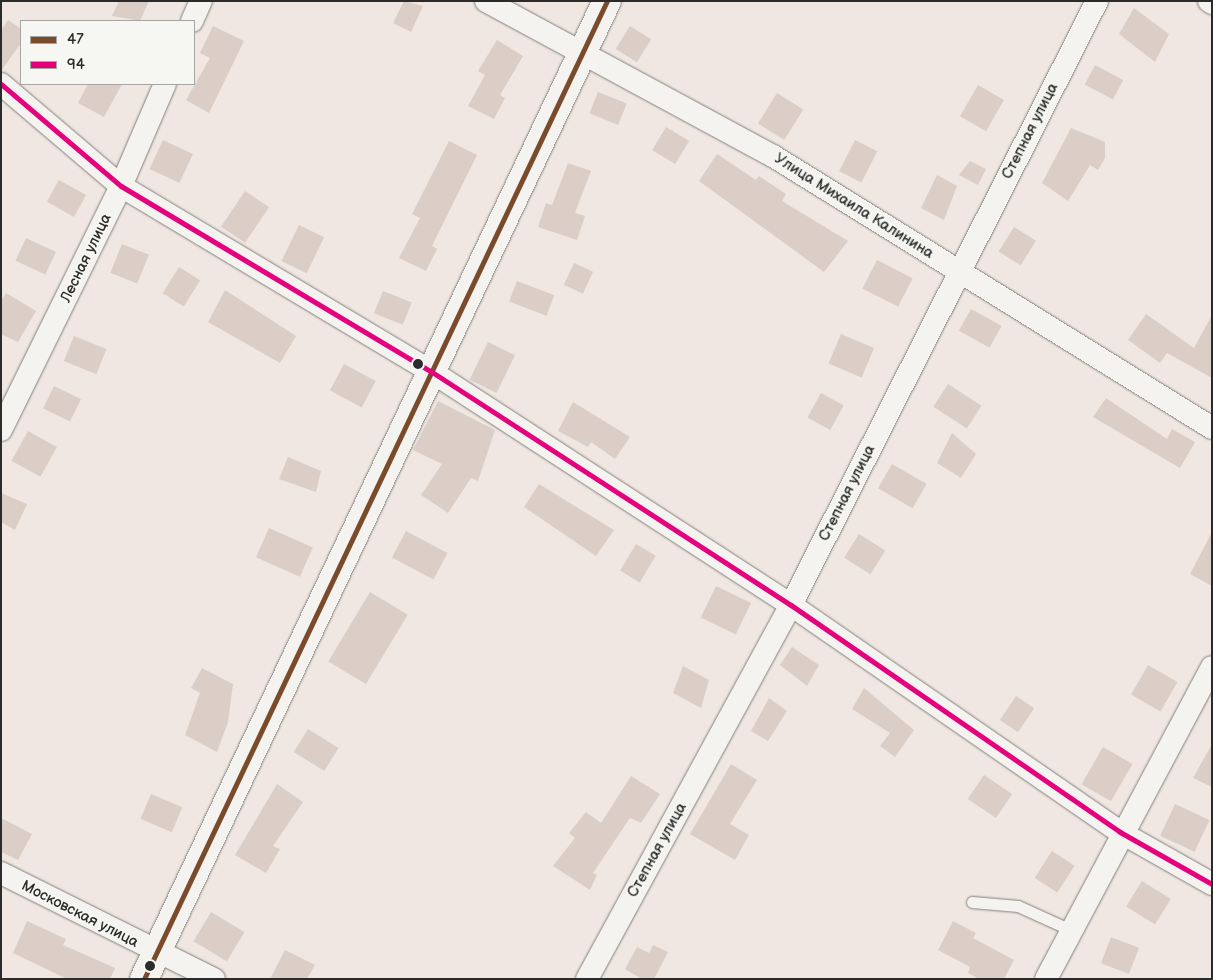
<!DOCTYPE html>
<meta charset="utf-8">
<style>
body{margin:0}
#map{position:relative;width:1213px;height:980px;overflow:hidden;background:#f0e7e2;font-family:"Balsamiq Sans",sans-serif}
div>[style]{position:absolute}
.building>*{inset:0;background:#dbcec6;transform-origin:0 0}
.roads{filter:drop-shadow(0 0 1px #84807d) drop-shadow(0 0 1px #84807d)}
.service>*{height:11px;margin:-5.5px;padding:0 5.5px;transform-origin:5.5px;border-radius:5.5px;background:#f4f3f0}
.minor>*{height:22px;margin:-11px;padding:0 11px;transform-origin:11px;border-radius:11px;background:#f4f3f0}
.tertiary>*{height:28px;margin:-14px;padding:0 14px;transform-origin:14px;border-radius:14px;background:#f4f3f0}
.bus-1>*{height:5px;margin:-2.5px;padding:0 2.5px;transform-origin:2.5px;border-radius:2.5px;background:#7a4b2a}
.bus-2>*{height:5px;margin:-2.5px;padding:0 2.5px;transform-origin:2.5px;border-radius:2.5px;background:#e5007d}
.dots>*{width:14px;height:14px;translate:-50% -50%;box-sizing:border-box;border:2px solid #f6f6f2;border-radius:50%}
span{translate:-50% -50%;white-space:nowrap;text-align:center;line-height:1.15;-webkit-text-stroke:4px #f6f6f2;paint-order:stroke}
.street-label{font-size:15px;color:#2b2b2b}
.frame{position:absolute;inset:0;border:2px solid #2b2b2b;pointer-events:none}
.legend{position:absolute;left:20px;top:20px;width:175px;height:65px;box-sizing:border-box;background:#f6f6f2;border:1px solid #a5a5a2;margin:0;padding:6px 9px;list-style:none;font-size:15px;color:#2b2b2b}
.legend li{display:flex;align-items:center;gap:10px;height:25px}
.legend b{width:25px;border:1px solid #a5a5a2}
</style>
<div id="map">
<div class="building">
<i style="clip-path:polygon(119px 1px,149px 1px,140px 21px,112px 16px)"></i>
<i style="clip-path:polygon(404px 1px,423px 6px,411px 32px,393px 23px)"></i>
<i style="clip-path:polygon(1134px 8px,1169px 34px,1155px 62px,1119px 34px)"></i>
<i style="clip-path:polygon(8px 20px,21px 29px,21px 43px,1px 71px,1px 30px)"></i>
<i style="clip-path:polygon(213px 26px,244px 41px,209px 113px,186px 100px,210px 58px,200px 53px)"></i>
<i style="left:630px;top:26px;width:25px;height:27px;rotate:32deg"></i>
<i style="clip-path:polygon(497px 40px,523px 56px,500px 95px,505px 98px,494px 119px,468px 106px,485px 75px,478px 71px)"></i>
<i style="left:1095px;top:65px;width:32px;height:22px;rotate:28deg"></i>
<i style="clip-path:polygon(88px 84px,122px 84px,104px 117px,78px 103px)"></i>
<i style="left:978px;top:85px;width:30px;height:36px;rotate:30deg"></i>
<i style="left:598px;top:92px;width:31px;height:23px;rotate:22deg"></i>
<i style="left:777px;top:93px;width:31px;height:36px;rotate:32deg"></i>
<i style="left:666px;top:127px;width:27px;height:27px;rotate:31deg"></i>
<i style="clip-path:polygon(1071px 128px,1105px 142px,1105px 158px,1098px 170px,1090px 165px,1068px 201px,1042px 183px)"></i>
<i style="left:163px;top:140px;width:33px;height:32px;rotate:25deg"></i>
<i style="left:855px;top:140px;width:25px;height:35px;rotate:27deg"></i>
<i style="clip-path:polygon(449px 141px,477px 155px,432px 246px,437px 249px,426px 271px,399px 258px,420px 218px,412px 214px)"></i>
<i style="clip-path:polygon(717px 154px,756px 180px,759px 176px,786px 194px,782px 201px,848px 241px,824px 272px,699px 181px)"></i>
<i style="clip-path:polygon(970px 161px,986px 169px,978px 185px,959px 175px)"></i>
<i style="clip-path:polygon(568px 163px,591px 171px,575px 213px,585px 216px,577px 240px,538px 227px,546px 203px,552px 205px)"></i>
<i style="clip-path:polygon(937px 175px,957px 186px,944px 220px,921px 208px)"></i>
<i style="left:59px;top:180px;width:31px;height:25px;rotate:29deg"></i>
<i style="left:245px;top:191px;width:29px;height:43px;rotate:34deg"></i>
<i style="left:299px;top:225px;width:28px;height:40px;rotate:26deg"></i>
<i style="left:1014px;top:227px;width:26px;height:29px;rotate:32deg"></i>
<i style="left:26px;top:238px;width:33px;height:25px;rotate:25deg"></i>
<i style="left:122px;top:244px;width:29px;height:31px;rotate:22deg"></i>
<i style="left:877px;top:260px;width:40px;height:32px;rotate:27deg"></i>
<i style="left:574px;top:263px;width:21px;height:24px;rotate:25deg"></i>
<i style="left:179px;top:267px;width:25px;height:31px;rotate:32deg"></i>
<i style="left:517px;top:281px;width:40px;height:22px;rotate:21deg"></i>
<i style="clip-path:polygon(225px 290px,296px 336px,280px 363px,208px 322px)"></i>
<i style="left:383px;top:291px;width:31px;height:24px;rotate:22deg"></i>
<i style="clip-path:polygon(6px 293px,36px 311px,18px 342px,1px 334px,1px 301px)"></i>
<i style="left:971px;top:309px;width:35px;height:25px;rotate:29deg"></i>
<i style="clip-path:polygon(1146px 314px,1194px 348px,1212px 315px,1212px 378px,1167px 353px,1160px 363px,1128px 340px)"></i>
<i style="left:841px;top:334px;width:36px;height:32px;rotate:23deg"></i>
<i style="left:74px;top:336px;width:35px;height:27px;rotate:22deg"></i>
<i style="left:488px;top:342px;width:30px;height:42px;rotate:26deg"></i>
<i style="left:344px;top:364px;width:36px;height:30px;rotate:28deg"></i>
<i style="left:948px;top:384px;width:40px;height:27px;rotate:33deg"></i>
<i style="left:54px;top:386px;width:30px;height:25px;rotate:26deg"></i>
<i style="left:821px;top:393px;width:26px;height:28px;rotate:29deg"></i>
<i style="clip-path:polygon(1106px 398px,1167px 439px,1172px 429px,1195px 442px,1180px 468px,1093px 417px)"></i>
<i style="clip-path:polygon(438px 401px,495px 430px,478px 481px,471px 478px,448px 513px,421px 495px,442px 464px,413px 450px)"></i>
<i style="clip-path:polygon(573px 402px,630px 437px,615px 459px,591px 442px,588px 447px,558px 431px)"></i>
<i style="left:28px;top:431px;width:33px;height:34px;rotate:29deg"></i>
<i style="clip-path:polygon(952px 433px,976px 454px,961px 478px,937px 463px)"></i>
<i style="clip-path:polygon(288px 457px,321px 471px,316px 492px,279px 479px)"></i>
<i style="left:892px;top:464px;width:40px;height:28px;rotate:30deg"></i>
<i style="clip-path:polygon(539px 484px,614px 530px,596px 556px,524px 507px)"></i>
<i style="clip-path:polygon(1px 493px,27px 504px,15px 530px,1px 522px)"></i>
<i style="left:269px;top:528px;width:48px;height:32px;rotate:24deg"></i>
<i style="left:406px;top:531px;width:47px;height:30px;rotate:28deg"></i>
<i style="clip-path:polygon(1212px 532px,1212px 586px,1190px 574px)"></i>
<i style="left:859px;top:534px;width:31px;height:28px;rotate:32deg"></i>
<i style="left:636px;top:544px;width:23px;height:31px;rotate:31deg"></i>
<i style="left:716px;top:586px;width:39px;height:35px;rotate:26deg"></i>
<i style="left:370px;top:592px;width:44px;height:81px;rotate:31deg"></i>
<i style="clip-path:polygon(792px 647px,819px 665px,807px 686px,780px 665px)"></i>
<i style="left:1148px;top:665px;width:34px;height:34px;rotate:30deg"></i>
<i style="clip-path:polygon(683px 666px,709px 680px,701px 708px,673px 693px)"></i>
<i style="clip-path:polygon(202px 668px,233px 684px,228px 722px,217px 752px,185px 735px,200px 693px,191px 688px)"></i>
<i style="clip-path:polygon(864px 688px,914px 730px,895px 757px,880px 746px,890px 733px,852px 709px)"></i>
<i style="left:1016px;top:696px;width:22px;height:29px;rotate:34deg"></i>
<i style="clip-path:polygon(769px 698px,787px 711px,768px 741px,751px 731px)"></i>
<i style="left:308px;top:729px;width:36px;height:27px;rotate:32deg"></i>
<i style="clip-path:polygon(1212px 744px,1212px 787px,1193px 778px)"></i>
<i style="left:1103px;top:747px;width:34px;height:43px;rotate:30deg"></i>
<i style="clip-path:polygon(731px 764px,757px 780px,730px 824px,749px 835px,735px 860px,690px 834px)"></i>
<i style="left:984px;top:775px;width:34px;height:29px;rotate:34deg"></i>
<i style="clip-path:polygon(631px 776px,660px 794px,641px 823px,630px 818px,593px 873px,597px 875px,590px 890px,553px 866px,575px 838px,569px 833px,586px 812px,601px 823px)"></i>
<i style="clip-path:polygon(277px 784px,303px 802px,273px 846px,280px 849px,266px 873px,235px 855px)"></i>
<i style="left:151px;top:794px;width:34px;height:27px;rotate:23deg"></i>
<i style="left:1175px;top:804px;width:38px;height:35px;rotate:25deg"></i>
<i style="clip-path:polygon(1px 818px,32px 834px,18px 860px,1px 852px)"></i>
<i style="left:1052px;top:851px;width:27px;height:32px;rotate:33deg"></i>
<i style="left:1142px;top:881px;width:34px;height:30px;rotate:32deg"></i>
<i style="left:211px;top:912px;width:39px;height:34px;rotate:31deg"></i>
<i style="clip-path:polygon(27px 921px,66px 939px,63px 945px,115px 968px,110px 979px,67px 979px,13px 953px)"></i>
<i style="clip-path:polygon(953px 921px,976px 933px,973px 938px,1014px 960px,1004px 979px,979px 979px,968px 973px,970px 967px,938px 950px)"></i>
<i style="left:1111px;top:937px;width:30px;height:28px;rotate:21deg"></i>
<i style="clip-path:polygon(653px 945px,668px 952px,654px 979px,642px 979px,625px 969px,637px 947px,649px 953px)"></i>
<i style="clip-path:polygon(285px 950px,315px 965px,307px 979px,270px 979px)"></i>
</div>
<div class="roads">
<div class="service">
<i style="left:972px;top:902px;width:46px;rotate:5deg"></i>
<i style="left:1018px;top:906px;width:58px;rotate:24.4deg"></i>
</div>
<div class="minor">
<i style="left:486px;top:1px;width:326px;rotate:28.4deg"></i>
<i style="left:773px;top:156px;width:516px;rotate:31.78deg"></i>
<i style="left:1209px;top:1px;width:4px;rotate:34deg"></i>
<i style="left:192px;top:21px;width:22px;rotate:-66deg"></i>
<i style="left:1px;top:84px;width:157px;rotate:40.4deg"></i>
<i style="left:121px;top:186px;width:362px;rotate:30.9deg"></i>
<i style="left:432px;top:372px;width:428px;rotate:33deg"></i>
<i style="left:791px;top:605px;width:400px;rotate:34.6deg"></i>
<i style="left:1120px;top:832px;width:106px;rotate:29.5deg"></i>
<i style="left:1px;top:430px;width:272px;rotate:-63.8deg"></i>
<i style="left:121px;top:186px;width:111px;rotate:-66.7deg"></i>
<i style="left:1px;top:873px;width:238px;rotate:26.5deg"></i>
<i style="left:587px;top:979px;width:426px;rotate:-61.4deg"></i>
<i style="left:791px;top:605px;width:677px;rotate:-63.13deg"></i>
<i style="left:1046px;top:979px;width:353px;rotate:-62deg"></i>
</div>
<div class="tertiary">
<i style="left:144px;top:979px;width:1082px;rotate:-64.67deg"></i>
</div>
</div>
<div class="bus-1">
<i style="left:144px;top:979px;width:1082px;rotate:-64.67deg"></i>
</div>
<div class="bus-2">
<i style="left:1px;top:84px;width:157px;rotate:40.4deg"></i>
<i style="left:121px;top:186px;width:362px;rotate:30.9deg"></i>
<i style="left:432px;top:372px;width:428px;rotate:33deg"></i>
<i style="left:791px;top:605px;width:400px;rotate:34.6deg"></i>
<i style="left:1120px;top:832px;width:106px;rotate:29.5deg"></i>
</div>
<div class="dots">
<i style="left:418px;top:364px;background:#2b2b2b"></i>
<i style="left:150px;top:966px;background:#2b2b2b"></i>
</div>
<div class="street-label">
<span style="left:1030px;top:131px;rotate:-63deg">Степная улица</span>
<span style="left:854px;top:206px;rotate:32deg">Улица Михаила Калинина</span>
<span style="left:86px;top:258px;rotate:-64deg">Лесная улица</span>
<span style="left:847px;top:493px;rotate:-63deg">Степная улица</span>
<span style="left:657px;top:850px;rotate:-61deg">Степная улица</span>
<span style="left:80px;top:914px;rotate:27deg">Московская улица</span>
</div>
<div class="frame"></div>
<ul class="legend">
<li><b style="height:6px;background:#7a4b2a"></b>47</li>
<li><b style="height:6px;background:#e5007d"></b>94</li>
</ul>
</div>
